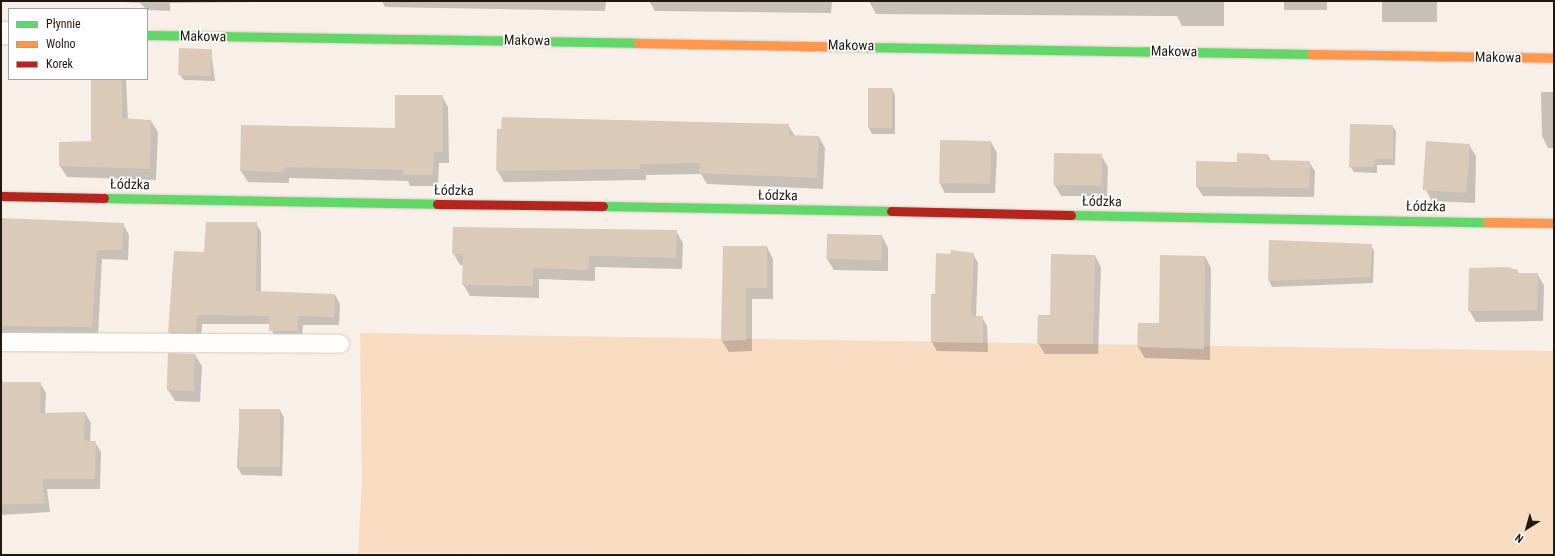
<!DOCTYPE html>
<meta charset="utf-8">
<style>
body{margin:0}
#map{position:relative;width:1555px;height:556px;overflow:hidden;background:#f8f0e8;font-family:"Roboto Condensed",sans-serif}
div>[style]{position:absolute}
.green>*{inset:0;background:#f8dcc2}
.shadow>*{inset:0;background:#0003;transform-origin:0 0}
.building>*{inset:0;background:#dbcab8;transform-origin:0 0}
.roads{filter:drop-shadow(0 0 1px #d5ccc5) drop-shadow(0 0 1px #d5ccc5)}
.lane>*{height:18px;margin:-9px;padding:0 9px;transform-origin:9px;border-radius:9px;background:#fefdfc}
.street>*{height:22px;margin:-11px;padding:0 11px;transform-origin:11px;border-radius:11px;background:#fefdfc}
.fast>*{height:9px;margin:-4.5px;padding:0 4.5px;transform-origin:4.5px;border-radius:4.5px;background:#63d668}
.slow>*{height:9px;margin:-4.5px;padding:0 4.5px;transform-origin:4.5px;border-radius:4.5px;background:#ff974d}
.jam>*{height:9px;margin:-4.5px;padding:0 4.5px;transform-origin:4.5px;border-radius:4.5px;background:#b3261e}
span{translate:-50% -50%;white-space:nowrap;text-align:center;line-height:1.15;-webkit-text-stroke:3.5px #fff;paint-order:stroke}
.street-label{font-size:14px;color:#211810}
.frame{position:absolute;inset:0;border:2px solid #211810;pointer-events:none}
.legend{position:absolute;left:8px;top:8px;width:140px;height:72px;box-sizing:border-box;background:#fff;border:1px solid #a6a39f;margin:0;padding:5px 7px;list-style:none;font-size:12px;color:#211810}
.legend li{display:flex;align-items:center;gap:8px;height:20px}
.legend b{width:20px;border:1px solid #a6a39f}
.north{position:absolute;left:1507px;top:508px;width:40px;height:40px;-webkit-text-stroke:3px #fff;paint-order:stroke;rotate:217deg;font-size:11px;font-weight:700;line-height:16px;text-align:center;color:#211810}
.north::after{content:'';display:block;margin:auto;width:14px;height:18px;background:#211810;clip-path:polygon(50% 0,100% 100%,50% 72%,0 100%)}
</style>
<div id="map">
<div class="green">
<i style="clip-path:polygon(360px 333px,1554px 351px,1554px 555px,358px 553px,362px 480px)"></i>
</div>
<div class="shadow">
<i style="clip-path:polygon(109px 1px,332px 1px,170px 3px,170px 11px,147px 10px,140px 3px)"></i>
<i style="clip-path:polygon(382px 1px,606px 1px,605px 11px,385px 7px)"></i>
<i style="clip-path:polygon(649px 1px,832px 1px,831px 13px,655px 11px)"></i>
<i style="clip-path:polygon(869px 1px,1224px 1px,1224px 26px,1182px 26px,1177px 16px,876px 14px)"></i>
<i style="left:1284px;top:1px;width:43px;height:9px"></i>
<i style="left:1382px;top:1px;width:55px;height:21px"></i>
<i style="clip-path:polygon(211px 50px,215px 81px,184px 80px,180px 75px)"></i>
<i style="clip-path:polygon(92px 79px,126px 79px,128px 120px,151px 121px,158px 132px,156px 180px,67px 177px,60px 166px,92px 142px)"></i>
<i style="clip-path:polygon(869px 89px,892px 89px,895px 95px,895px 134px,872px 134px,869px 128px)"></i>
<i style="clip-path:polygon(1541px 92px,1554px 92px,1554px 148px,1548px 148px,1542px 136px)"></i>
<i style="clip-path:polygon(442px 96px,448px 107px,449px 163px,439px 163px,438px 186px,410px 186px,408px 181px,289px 178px,289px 183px,248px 182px,241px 171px,396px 129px)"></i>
<i style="clip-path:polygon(788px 125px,795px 136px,819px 137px,825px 148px,823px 189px,707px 184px,701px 174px,646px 175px,646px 180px,504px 182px,497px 170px)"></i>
<i style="clip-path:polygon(1392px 126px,1396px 131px,1395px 165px,1377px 165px,1377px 173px,1354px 172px,1350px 166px)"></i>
<i style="clip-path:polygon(991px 142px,997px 153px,995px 193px,945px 193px,939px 182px)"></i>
<i style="clip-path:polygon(1469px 145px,1476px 156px,1475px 203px,1432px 201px,1426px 190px)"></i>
<i style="clip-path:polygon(1101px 155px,1108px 167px,1107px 196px,1061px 196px,1054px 184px)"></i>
<i style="clip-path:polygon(1268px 155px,1271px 161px,1309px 162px,1315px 171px,1314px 197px,1203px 196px,1197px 187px,1238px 163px)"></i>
<i style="clip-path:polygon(1px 219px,123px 224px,129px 235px,128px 260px,102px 259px,98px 336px,1px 335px)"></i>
<i style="clip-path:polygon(256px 223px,261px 232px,261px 292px,335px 295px,340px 304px,339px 325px,303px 325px,302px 340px,275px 339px,270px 324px,202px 324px,201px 341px,174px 341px,169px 332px,175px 252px,205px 253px)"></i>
<i style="clip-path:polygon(676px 231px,683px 243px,682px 269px,595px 267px,595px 281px,539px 279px,539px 298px,470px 296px,463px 284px,464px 265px,460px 265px,453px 253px)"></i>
<i style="clip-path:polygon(882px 236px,888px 248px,888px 271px,834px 270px,827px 259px)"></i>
<i style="clip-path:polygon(1371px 245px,1374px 251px,1373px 283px,1272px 287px,1269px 281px)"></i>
<i style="clip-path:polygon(724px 247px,767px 247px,773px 259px,773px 299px,752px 299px,752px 351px,729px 352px,722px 341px)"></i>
<i style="clip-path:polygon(973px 254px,978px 263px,976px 317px,982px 317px,987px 326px,988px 352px,937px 351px,932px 342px,936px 295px,951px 255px)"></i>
<i style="clip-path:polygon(1095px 256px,1101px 267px,1098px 354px,1045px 354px,1038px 343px,1051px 316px)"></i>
<i style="clip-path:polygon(1205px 256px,1211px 268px,1210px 360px,1145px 358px,1138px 347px,1160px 324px)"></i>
<i style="clip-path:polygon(1517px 270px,1519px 274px,1537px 274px,1544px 285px,1543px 321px,1476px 322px,1469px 310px)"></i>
<i style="clip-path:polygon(195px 355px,202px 366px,200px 402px,175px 401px,168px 390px)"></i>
<i style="clip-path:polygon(1px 374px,3px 383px,40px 383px,46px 393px,45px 414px,85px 413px,91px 423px,90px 442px,95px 442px,101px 452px,100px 489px,47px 489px,50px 512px,2px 515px)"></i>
<i style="clip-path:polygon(240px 410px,280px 410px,284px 418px,282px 476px,242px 475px,237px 467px)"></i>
</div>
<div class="building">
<i style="left:179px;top:48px;width:33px;height:27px;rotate:2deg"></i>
<i style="clip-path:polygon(91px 79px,122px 79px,122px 118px,151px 120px,150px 169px,59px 166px,59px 142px,91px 141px)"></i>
<i style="left:868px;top:88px;width:24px;height:40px"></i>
<i style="clip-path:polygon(395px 95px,443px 95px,443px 152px,434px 152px,433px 175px,403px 175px,403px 170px,284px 167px,283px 172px,240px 171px,241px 125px,395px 128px)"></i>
<i style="clip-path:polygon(502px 117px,789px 124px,789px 135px,819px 136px,817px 178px,699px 173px,700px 163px,640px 164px,640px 169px,496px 171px,497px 129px,501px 129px)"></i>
<i style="clip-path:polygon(1350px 124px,1393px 125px,1393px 159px,1375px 159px,1374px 167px,1349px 167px)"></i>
<i style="left:940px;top:140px;width:51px;height:43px;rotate:1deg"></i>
<i style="left:1426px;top:141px;width:44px;height:49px;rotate:4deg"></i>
<i style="left:1054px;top:153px;width:48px;height:32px;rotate:1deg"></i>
<i style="clip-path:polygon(1237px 153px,1268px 154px,1268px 160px,1310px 161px,1309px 188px,1196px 187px,1196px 161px,1237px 162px)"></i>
<i style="clip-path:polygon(1px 218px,124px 223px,122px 250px,97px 250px,92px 327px,1px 326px)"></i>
<i style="clip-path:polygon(206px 222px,257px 222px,256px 291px,335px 294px,334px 317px,298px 316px,298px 331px,269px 331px,269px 316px,197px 315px,196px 333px,168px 332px,174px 251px,204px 252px)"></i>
<i style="clip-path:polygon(453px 227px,677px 230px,676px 258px,589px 256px,588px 270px,533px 268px,533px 286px,462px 285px,463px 254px,452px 254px)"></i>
<i style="left:827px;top:234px;width:55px;height:25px;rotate:1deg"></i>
<i style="clip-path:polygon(1269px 240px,1372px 244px,1370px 277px,1268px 281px)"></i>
<i style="clip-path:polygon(723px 246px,767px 246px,767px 288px,746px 288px,746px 340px,721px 341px)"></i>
<i style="clip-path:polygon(951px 250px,974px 253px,971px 316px,983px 316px,983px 343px,931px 342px,931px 294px,935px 294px,936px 253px,950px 254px)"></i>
<i style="clip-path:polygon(1051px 254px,1095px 255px,1093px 344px,1037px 344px,1038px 315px,1050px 315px)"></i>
<i style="clip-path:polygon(1160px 255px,1205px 256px,1204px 349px,1137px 347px,1138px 323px,1159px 323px)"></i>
<i style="clip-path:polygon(1507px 267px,1518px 270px,1518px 273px,1538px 273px,1537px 310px,1468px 311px,1469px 268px)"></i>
<i style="left:168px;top:353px;width:27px;height:37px;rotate:2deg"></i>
<i style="clip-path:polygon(1px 382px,41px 382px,40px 413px,85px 412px,84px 441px,96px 441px,95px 479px,42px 479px,45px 503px,1px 505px)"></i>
<i style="left:239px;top:409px;width:41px;height:58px"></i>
</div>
<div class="roads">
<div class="lane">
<i style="left:1px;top:342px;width:339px;rotate:0.3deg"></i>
</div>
<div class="street">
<i style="left:1px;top:33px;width:8px"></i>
</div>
<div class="fast">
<i style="left:147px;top:35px;width:491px;rotate:0.9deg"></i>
<i style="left:864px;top:47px;width:447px;rotate:0.9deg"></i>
<i style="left:104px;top:198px;width:333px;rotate:1deg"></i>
<i style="left:603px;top:206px;width:288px;rotate:1deg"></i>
<i style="left:1071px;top:215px;width:416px;rotate:1deg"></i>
</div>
<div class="slow">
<i style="left:638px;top:43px;width:226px;rotate:1deg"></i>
<i style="left:1311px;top:54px;width:243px;rotate:0.9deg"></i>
<i style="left:1487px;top:222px;width:67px;rotate:0.9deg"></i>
</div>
<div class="jam">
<i style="left:1px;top:196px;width:103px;rotate:1.1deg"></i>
<i style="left:437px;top:204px;width:166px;rotate:0.7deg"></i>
<i style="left:891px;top:211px;width:180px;rotate:1.3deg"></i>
</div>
</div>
<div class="street-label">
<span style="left:203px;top:36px;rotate:1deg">Makowa</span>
<span style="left:527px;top:40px;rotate:1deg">Makowa</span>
<span style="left:851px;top:45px;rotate:1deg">Makowa</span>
<span style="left:1174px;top:51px;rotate:1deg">Makowa</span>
<span style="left:1498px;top:57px;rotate:1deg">Makowa</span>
<span style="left:130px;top:184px;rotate:1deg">Łódzka</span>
<span style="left:454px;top:190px;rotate:1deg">Łódzka</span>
<span style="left:778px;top:195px;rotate:1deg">Łódzka</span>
<span style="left:1102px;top:201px;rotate:1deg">Łódzka</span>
<span style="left:1426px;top:206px;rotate:1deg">Łódzka</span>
</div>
<div class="frame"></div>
<ul class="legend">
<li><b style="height:5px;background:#63d668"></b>Płynnie</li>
<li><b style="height:5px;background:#ff974d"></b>Wolno</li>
<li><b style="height:5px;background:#b3261e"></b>Korek</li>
</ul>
<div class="north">N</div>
</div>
